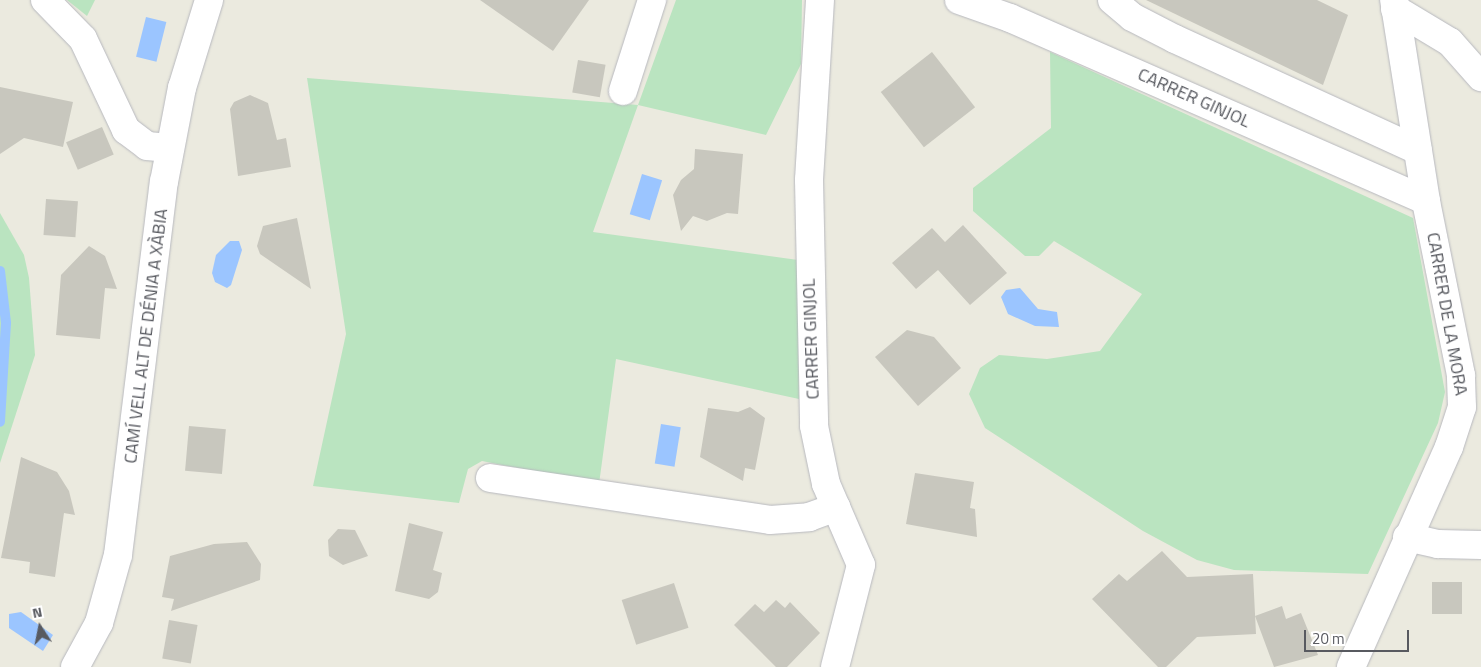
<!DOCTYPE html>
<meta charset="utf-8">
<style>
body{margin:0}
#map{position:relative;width:1481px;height:667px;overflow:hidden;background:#ebeadf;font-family:"Titillium Web",sans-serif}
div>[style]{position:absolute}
.green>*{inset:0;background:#bae4c0}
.water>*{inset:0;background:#9bc5ff;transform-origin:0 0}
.stream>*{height:10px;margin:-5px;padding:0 5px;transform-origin:5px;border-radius:5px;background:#9bc5ff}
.building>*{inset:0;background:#c8c7be;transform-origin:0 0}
.roads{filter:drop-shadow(0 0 1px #b7b8be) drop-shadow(0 0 1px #b7b8be)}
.minor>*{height:28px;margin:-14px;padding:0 14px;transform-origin:14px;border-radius:14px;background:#fff}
span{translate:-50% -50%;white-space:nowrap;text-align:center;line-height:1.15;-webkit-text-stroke:4px #fff;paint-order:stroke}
.street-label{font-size:18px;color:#585a60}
.north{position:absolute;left:15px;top:602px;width:50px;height:50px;-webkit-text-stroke:4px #fff;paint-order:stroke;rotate:349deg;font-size:14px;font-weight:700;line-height:20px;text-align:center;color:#585a60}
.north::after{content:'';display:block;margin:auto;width:18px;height:22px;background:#585a60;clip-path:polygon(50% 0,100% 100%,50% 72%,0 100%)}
.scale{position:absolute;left:1304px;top:630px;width:105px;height:22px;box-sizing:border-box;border:2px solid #585a60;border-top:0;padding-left:6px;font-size:15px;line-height:18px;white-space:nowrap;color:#585a60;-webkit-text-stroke:4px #fff;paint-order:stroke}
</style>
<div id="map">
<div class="green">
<i style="clip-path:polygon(67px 0,95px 0,87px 16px)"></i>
<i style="clip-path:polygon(676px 0,802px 0,801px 64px,766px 135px,638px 105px,593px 232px,798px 260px,799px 399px,616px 359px,599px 484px,482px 461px,468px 469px,459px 503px,313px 486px,346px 334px,307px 78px,638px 105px)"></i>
<i style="clip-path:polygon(1050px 52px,1413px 218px,1445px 392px,1438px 423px,1368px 574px,1234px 570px,1197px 560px,1143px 531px,985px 428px,969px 394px,980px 368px,999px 355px,1047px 359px,1100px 351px,1142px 294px,1054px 241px,1039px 256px,1025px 256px,973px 211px,973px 188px,1051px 128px)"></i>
<i style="clip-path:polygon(0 213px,24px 255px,29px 278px,35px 355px,0 463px)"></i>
</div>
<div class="water">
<i style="left:146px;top:17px;width:21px;height:41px;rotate:14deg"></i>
<i style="left:642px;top:174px;width:21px;height:42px;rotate:17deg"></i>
<i style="clip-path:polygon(230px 241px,239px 241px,242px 250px,231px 285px,227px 288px,215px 282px,212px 273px,216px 255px)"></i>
<i style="clip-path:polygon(1020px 288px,1038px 309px,1057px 312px,1059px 327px,1035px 326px,1008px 314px,1001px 297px,1006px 290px)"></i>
<i style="left:661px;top:424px;width:20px;height:40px;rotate:9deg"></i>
<i style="clip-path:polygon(21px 612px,53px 635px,43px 651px,9px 628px,9px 614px)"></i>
</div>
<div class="stream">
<i style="left:0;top:271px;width:52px;rotate:83.4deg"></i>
<i style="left:6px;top:323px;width:99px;rotate:93.5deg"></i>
</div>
<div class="building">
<i style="clip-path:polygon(480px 0,589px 0,553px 51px)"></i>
<i style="clip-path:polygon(1146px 0,1317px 0,1348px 15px,1323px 85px)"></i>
<i style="left:932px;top:52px;width:70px;height:65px;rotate:52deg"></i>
<i style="left:578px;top:60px;width:28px;height:33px;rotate:10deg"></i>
<i style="clip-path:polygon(0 87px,73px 102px,63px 147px,24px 138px,0 154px)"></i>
<i style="clip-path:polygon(250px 95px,268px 103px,277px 140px,286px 138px,291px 167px,238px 176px,230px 109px,234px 102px)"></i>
<i style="left:102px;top:127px;width:30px;height:39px;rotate:67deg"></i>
<i style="clip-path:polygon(695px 149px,743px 154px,738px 214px,727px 213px,707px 221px,693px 216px,681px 231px,673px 195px,681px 180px,694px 169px)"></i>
<i style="left:46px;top:199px;width:32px;height:36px;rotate:4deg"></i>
<i style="clip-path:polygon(297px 218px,311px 289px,260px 254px,257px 246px,263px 226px)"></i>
<i style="clip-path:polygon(963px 225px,1007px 273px,970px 305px,938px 270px,916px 289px,892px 263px,932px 228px,945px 242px)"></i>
<i style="clip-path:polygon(89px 246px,105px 256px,117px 289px,105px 288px,100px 339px,56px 335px,61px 275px)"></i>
<i style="clip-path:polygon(907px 330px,934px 337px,961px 368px,918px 406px,875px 357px)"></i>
<i style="clip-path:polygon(750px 407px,765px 418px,755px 470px,745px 468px,743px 481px,700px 457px,708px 408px,738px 412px)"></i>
<i style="left:189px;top:426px;width:37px;height:45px;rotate:5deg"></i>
<i style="clip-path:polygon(21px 457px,57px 472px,69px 491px,75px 515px,64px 513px,55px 577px,29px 573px,30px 562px,1px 558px)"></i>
<i style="clip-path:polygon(915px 473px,974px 482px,970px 508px,975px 509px,977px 537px,906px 524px)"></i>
<i style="clip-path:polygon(409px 523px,443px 532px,433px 570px,442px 573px,438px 592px,429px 599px,395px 591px)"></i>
<i style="clip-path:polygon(338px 529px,355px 530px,368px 556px,343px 565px,329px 556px,328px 540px)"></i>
<i style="clip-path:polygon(247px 542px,261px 564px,260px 580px,171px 611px,174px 599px,162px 597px,170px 556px,214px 544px)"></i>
<i style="clip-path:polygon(1162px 551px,1187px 577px,1253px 574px,1256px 634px,1197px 637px,1166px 667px,1158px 667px,1092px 599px,1119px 574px,1127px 581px)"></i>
<i style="left:1432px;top:582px;width:30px;height:32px"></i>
<i style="left:674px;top:583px;width:47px;height:55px;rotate:72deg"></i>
<i style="clip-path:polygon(776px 600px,785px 608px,790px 602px,820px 633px,787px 667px,776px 667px,734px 625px,755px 604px,764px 612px)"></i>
<i style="clip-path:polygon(1282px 606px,1286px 619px,1301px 613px,1318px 655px,1274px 667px,1255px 616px)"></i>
<i style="left:169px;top:620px;width:29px;height:39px;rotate:10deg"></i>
</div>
<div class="roads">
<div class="minor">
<i style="left:45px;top:0;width:54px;rotate:45.7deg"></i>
<i style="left:83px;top:39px;width:101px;rotate:64.7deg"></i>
<i style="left:126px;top:130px;width:26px;rotate:37deg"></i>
<i style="left:147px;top:146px;width:23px;rotate:5deg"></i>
<i style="left:820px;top:0;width:180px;rotate:93.5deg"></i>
<i style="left:809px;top:180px;width:246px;rotate:88.8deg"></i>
<i style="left:814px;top:426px;width:59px;rotate:78.3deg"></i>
<i style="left:826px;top:484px;width:88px;rotate:66.6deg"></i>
<i style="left:861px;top:565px;width:105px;rotate:104.3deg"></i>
<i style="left:959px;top:0;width:54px;rotate:19.4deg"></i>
<i style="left:1010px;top:18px;width:454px;rotate:23.7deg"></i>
<i style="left:1112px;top:0;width:26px;rotate:40deg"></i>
<i style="left:1132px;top:17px;width:48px;rotate:27.1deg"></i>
<i style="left:1175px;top:39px;width:267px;rotate:24.6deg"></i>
<i style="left:1395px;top:9px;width:64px;rotate:31deg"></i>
<i style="left:1450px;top:42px;width:47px;rotate:48.5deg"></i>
<i style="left:623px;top:91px;width:96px;rotate:-72.3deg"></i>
<i style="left:490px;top:478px;width:283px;rotate:8.5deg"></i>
<i style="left:770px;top:520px;width:39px;rotate:-4deg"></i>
<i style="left:809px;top:517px;width:29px;rotate:-20deg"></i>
<i style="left:1407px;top:537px;width:32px;rotate:13deg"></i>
<i style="left:1438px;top:544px;width:43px;rotate:1.3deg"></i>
<i style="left:75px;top:667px;width:50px;rotate:-61.4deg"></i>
<i style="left:99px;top:623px;width:71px;rotate:-74.4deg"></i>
<i style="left:118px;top:555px;width:376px;rotate:-83deg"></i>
<i style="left:164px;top:182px;width:96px;rotate:-79.2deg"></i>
<i style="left:182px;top:88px;width:92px;rotate:-72.9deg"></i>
<i style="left:1351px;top:667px;width:241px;rotate:-66deg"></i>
<i style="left:1449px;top:447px;width:42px;rotate:-72deg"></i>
<i style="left:1462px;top:407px;width:32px;rotate:-92deg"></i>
<i style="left:1461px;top:375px;width:177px;rotate:-101.4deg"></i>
<i style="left:1426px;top:201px;width:204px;rotate:-99deg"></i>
</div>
</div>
<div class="street-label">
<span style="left:1194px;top:98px;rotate:24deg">CARRER GINJOL</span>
<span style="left:1447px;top:314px;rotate:80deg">CARRER DE LA MORA</span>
<span style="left:146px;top:336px;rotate:-83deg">CAMÍ VELL ALT DE DÉNIA A XÀBIA</span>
<span style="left:811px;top:339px;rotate:-92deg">CARRER GINJOL</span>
</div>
<div class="north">N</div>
<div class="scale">20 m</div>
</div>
